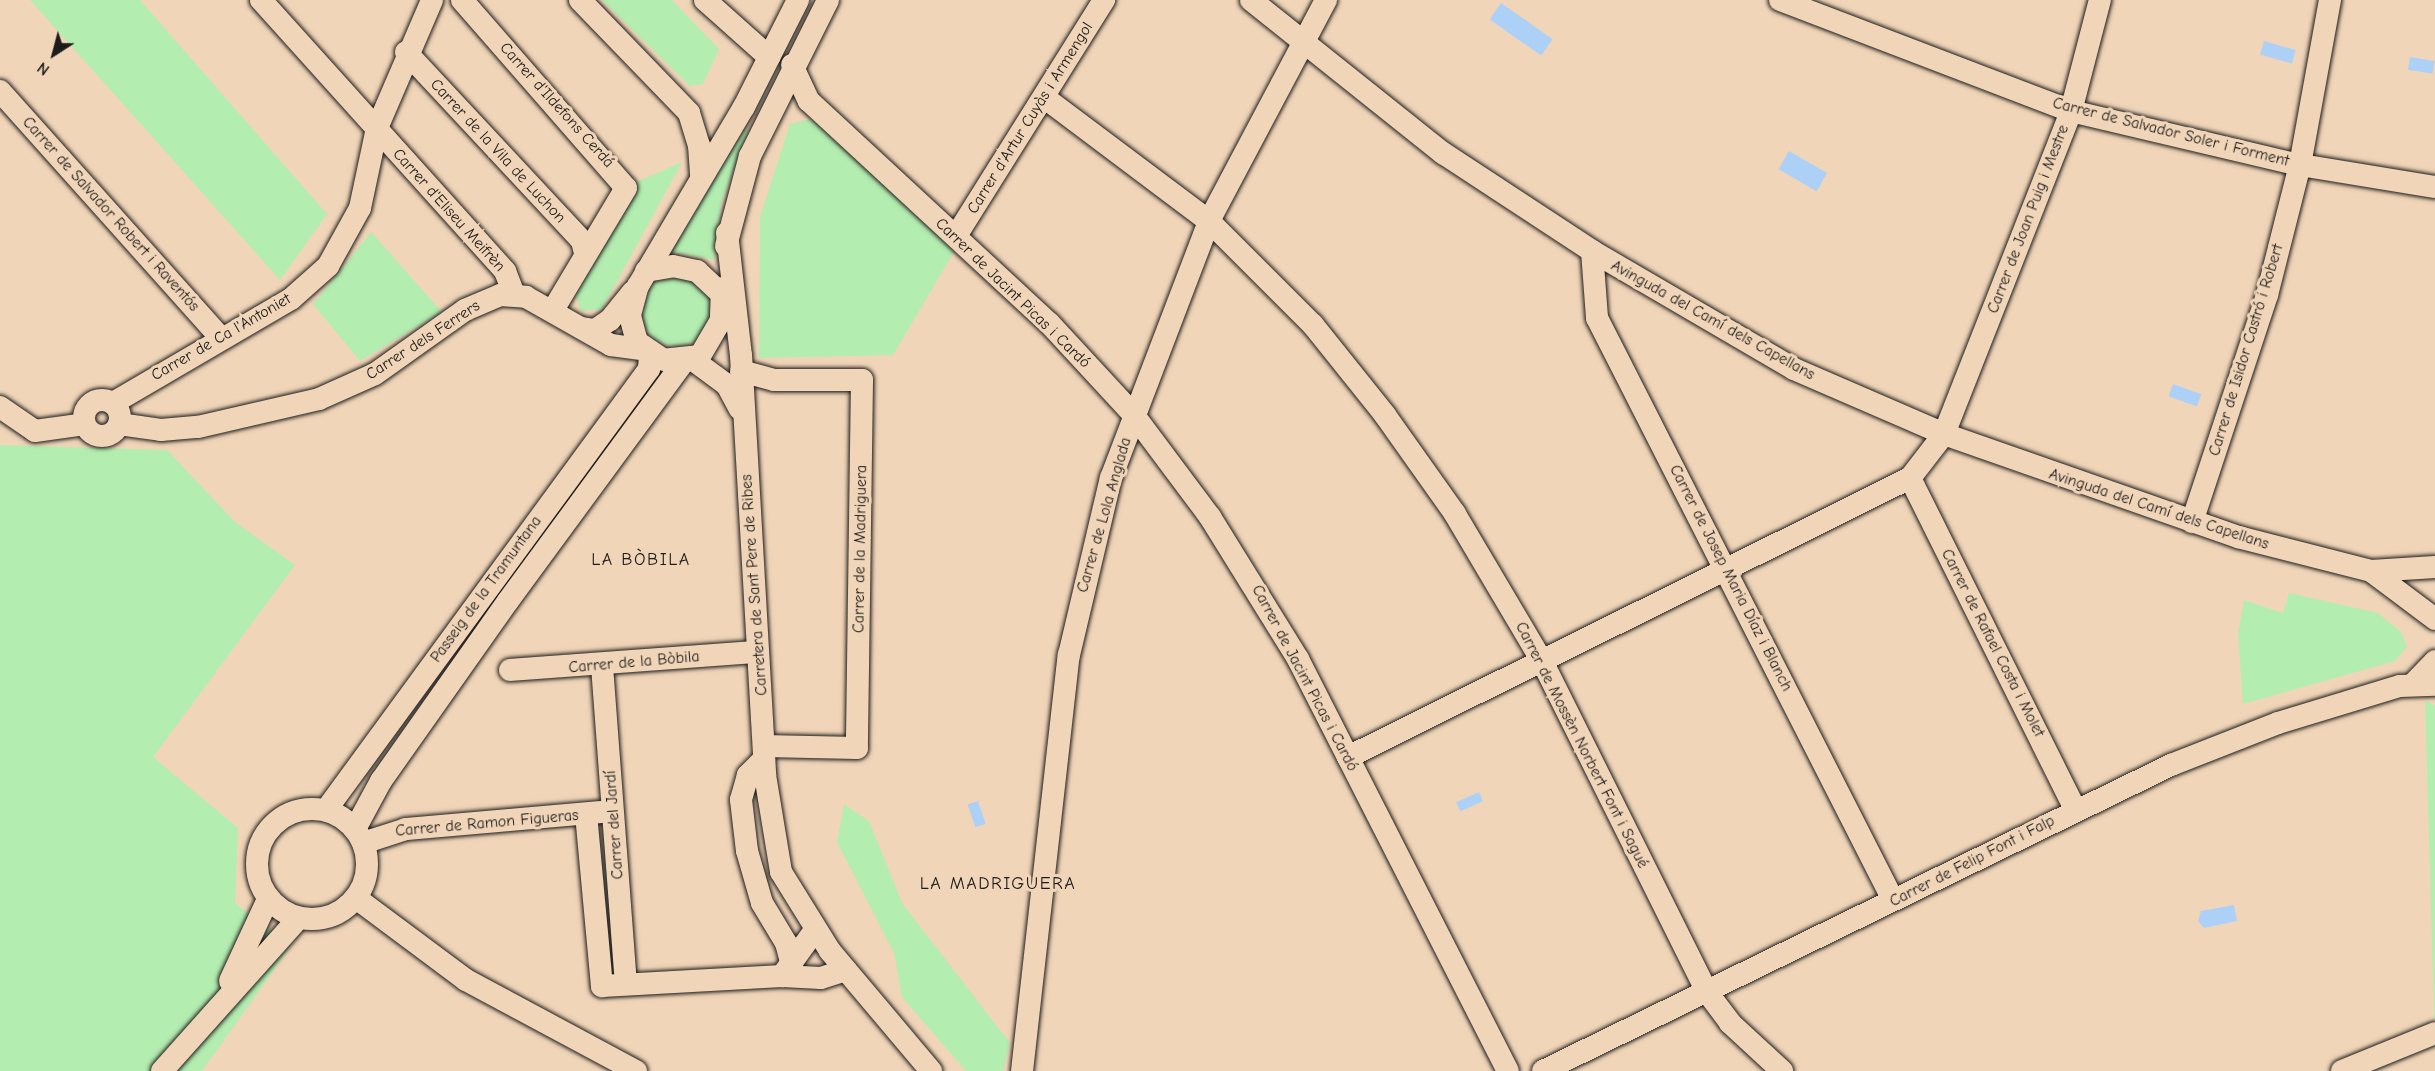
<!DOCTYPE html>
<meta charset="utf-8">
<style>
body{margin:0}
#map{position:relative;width:2435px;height:1071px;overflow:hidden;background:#f1d5b8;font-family:"Comic Neue",sans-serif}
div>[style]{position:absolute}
.green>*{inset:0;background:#b4edb0}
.round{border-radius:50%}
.water>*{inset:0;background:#add1f6;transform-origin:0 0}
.roads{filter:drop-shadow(0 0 2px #1c1c1c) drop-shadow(0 0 2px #1c1c1c)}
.minor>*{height:22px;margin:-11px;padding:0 11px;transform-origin:11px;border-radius:11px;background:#f1d5b8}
.minor>.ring{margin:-11px;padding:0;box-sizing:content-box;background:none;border:22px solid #f1d5b8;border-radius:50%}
span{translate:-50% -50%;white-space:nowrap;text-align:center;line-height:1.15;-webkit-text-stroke:6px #f1d5b8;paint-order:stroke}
.street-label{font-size:16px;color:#1c1c1c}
.neighbourhood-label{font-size:18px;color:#1c1c1c;letter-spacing:1.5px}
.north{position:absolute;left:24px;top:24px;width:60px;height:60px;-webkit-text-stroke:4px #f1d5b8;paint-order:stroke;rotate:216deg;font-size:16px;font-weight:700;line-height:24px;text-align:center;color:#1c1c1c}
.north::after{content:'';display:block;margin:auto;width:21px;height:27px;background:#1c1c1c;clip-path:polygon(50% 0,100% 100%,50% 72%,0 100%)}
</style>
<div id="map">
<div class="green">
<i style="clip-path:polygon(30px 0,140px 0,327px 214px,280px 280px)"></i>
<i style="clip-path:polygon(602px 0,672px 0,719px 49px,703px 84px,690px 86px)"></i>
<i style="clip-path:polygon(811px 119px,956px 248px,893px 355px,759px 358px,760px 217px,790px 124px)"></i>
<i style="clip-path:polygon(742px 127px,748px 130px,721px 204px,715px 260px,668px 251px)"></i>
<i style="clip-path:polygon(682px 162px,602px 309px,581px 311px,575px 292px,639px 181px)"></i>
<i style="clip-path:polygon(371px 232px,442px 312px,360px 361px,313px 304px)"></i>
<i class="round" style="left:641px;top:276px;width:70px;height:70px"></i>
<i style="clip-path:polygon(0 445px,167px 450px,235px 522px,295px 565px,153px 757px,238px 828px,235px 903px,291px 946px,202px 1071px,0 1071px)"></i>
<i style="clip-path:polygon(2289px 593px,2378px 613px,2401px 632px,2407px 647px,2395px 661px,2243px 704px,2238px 634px,2244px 600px,2283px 613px)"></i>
<i style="clip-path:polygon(2425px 701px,2435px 705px,2435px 1045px)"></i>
<i style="clip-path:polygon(844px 804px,869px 821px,902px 903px,1010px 1043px,1003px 1071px,966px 1071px,902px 997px,894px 953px,837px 842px)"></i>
</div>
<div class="water">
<i style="left:1501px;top:3px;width:63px;height:20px;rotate:35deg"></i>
<i style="left:2264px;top:41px;width:33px;height:14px;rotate:16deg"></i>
<i style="left:2410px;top:57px;width:25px;height:13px;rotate:9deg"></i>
<i style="left:1789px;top:151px;width:44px;height:21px;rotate:30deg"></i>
<i style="left:2173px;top:384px;width:30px;height:13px;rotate:20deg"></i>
<i style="left:1479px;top:792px;width:10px;height:25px;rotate:66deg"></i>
<i style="left:978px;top:801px;width:24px;height:11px;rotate:71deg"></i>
<i style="clip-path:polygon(2234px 905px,2237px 921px,2204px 928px,2198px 921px,2201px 911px)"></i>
</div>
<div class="roads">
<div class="minor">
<i style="left:261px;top:0;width:365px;rotate:48deg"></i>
<i style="left:505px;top:271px;width:26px;rotate:69deg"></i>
<i style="left:462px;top:0;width:249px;rotate:48.9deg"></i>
<i style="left:626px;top:188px;width:142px;rotate:120.9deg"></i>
<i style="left:580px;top:0;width:157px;rotate:46deg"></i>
<i style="left:689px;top:113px;width:34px;rotate:73deg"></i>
<i style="left:699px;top:145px;width:31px;rotate:86deg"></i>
<i style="left:705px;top:0;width:86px;rotate:41.7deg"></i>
<i style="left:1251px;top:0;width:246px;rotate:38.6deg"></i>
<i style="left:1443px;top:153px;width:178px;rotate:33.3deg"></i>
<i style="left:1592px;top:251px;width:234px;rotate:30.3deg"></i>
<i style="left:1794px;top:369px;width:163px;rotate:23.4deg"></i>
<i style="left:1944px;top:434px;width:312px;rotate:19.3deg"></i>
<i style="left:2238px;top:537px;width:137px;rotate:14.3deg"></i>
<i style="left:2371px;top:571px;width:64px;rotate:-3.6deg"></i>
<i style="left:1780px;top:0;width:311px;rotate:20.9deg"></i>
<i style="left:2071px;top:111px;width:235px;rotate:13.3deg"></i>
<i style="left:2300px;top:165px;width:137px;rotate:9.3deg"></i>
<i style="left:406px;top:52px;width:258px;rotate:47deg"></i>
<i style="left:582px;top:241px;width:12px;rotate:76deg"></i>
<i style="left:792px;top:65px;width:40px;rotate:65deg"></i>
<i style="left:809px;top:101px;width:328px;rotate:42.8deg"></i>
<i style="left:1050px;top:324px;width:122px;rotate:47.3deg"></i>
<i style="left:1133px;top:414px;width:129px;rotate:53.2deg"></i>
<i style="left:1210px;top:517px;width:167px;rotate:58.2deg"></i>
<i style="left:1298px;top:659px;width:462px;rotate:63deg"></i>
<i style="left:0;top:91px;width:331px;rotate:48.2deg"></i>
<i style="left:1045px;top:98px;width:205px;rotate:36.9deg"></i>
<i style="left:1209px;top:221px;width:147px;rotate:45deg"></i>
<i style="left:1313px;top:325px;width:115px;rotate:51.3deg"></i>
<i style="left:1385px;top:415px;width:121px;rotate:54.7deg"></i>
<i style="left:1455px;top:514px;width:173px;rotate:59.4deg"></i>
<i style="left:1543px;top:663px;width:368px;rotate:63.5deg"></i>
<i style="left:1707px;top:992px;width:39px;rotate:53deg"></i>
<i style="left:1730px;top:1023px;width:71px;rotate:42.7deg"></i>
<i style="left:727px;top:233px;width:123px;rotate:83.5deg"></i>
<i style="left:741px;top:355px;width:421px;rotate:86.7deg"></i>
<i style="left:765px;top:775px;width:98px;rotate:80.6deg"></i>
<i style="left:781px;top:872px;width:93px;rotate:58.2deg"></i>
<i style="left:830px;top:951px;width:157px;rotate:49.9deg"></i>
<i style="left:956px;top:236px;width:279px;rotate:-57.9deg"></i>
<i style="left:726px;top:246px;width:93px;rotate:-75.1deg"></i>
<i style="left:750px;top:156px;width:174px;rotate:-63.4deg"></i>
<i style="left:1592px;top:251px;width:67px;rotate:85.7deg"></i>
<i style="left:1597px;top:318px;width:653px;rotate:63.04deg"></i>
<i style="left:646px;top:271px;width:27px;rotate:-10deg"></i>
<i style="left:673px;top:266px;width:25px;rotate:12deg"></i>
<i style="left:697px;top:271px;width:45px;rotate:43.2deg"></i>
<i style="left:722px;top:288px;width:32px;rotate:92deg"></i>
<i style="left:721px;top:320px;width:42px;rotate:120.3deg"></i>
<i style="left:700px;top:356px;width:36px;rotate:174deg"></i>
<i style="left:664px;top:360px;width:32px;rotate:-146deg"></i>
<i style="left:637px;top:342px;width:28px;rotate:-105deg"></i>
<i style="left:630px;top:315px;width:30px;rotate:-75deg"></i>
<i style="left:638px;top:286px;width:208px;rotate:-59.4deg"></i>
<i style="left:744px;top:107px;width:120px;rotate:-63.2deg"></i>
<i style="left:582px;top:328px;width:13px;rotate:9deg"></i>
<i style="left:595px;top:330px;width:18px;rotate:-34deg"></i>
<i style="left:610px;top:320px;width:36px;rotate:-51deg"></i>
<i style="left:693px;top:360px;width:42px;rotate:36.3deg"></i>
<i style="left:727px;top:385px;width:27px;rotate:62deg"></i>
<i style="left:741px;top:371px;width:34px;rotate:15deg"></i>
<i style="left:774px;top:380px;width:88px"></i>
<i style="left:862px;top:380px;width:368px;rotate:90.8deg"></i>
<i style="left:857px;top:748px;width:93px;rotate:-178.8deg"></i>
<i class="ring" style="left:84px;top:400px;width:14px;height:14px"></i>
<i style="left:113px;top:403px;width:206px;rotate:-30.3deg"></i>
<i style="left:291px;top:299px;width:50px;rotate:-41.7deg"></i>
<i style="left:328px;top:266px;width:66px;rotate:-61.1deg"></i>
<i style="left:360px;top:208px;width:82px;rotate:-78deg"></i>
<i style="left:377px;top:128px;width:139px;rotate:-66.7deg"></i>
<i style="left:0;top:407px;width:42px;rotate:34.4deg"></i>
<i style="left:35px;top:431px;width:50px;rotate:-8deg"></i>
<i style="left:119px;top:424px;width:42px;rotate:8.1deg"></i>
<i style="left:161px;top:430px;width:37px;rotate:-5deg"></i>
<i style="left:198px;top:427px;width:124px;rotate:-13deg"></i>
<i style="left:319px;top:399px;width:61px;rotate:-24.1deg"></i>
<i style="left:375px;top:374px;width:110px;rotate:-35.4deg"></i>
<i style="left:465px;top:310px;width:38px;rotate:-23deg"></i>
<i style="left:500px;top:295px;width:26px;rotate:4deg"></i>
<i style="left:526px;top:297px;width:98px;rotate:29.5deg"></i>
<i style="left:611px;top:345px;width:34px;rotate:8deg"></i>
<i style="left:1910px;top:478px;width:370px;rotate:63.5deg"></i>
<i style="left:2192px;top:522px;width:239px;rotate:-71.7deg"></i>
<i style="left:2267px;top:295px;width:134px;rotate:-75.8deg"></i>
<i style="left:2300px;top:165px;width:168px;rotate:-79.7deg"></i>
<i style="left:2371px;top:571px;width:80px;rotate:36.9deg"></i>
<i style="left:602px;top:666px;width:319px;rotate:85.7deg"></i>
<i style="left:510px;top:670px;width:248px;rotate:-4.2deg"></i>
<i style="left:2415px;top:682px;width:29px;rotate:-46deg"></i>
<i style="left:1348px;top:757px;width:627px;rotate:-26.4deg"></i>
<i style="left:1910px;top:478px;width:56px;rotate:-52.3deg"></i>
<i style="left:1944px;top:434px;width:347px;rotate:-68.5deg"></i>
<i style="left:2071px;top:111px;width:115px;rotate:-75.4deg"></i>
<i style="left:764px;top:759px;width:23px;rotate:135deg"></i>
<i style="left:748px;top:775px;width:26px;rotate:106deg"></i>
<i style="left:741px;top:800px;width:51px;rotate:83.3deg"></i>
<i style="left:747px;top:851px;width:54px;rotate:73.9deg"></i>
<i style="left:762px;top:903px;width:47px;rotate:59deg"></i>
<i style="left:786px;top:943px;width:23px;rotate:75deg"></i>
<i class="ring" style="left:257px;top:809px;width:88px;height:88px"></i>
<i style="left:326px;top:810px;width:547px;rotate:-53.78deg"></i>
<i style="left:649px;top:369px;width:14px;rotate:-86deg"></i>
<i style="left:586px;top:814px;width:173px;rotate:84.7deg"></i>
<i style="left:602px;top:986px;width:180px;rotate:-3.2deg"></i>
<i style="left:355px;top:829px;width:55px;rotate:-61.6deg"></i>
<i style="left:381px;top:781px;width:220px;rotate:-54.8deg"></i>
<i style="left:508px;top:601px;width:298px;rotate:-53.7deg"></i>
<i style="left:363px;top:843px;width:45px;rotate:-18deg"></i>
<i style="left:406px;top:829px;width:196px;rotate:-5deg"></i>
<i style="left:356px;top:898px;width:137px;rotate:36.7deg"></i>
<i style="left:466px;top:980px;width:193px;rotate:28.2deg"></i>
<i style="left:815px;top:930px;width:57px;rotate:125.7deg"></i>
<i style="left:782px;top:976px;width:39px;rotate:3deg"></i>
<i style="left:821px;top:978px;width:26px;rotate:-18deg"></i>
<i style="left:230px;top:981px;width:90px;rotate:-65.1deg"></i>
<i style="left:162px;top:1071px;width:205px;rotate:-48.2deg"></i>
<i style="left:1022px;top:1071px;width:419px;rotate:-83.6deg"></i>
<i style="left:1069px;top:655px;width:182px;rotate:-76.7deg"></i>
<i style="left:1111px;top:478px;width:275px;rotate:-69.1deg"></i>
<i style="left:1209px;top:221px;width:250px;rotate:-62.1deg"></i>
<i style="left:1543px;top:1071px;width:699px;rotate:-25.98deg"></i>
<i style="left:2171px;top:765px;width:115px;rotate:-21.4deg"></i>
<i style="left:2278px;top:723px;width:127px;rotate:-16.9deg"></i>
<i style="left:2400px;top:686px;width:35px;rotate:-2deg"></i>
<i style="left:2342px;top:1071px;width:100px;rotate:-22.2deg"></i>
</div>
</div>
<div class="street-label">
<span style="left:557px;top:105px;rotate:48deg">Carrer d'Ildefons Cerdá</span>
<span style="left:1030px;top:118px;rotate:-58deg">Carrer d'Artur Cuyàs i Armengol</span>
<span style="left:2171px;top:132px;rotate:14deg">Carrer de Salvador Soler i Forment</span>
<span style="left:498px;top:151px;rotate:47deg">Carrer de la Vila de Luchon</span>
<span style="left:449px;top:210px;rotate:48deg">Carrer d'Eliseu Meifrèn</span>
<span style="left:111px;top:214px;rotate:48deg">Carrer de Salvador Robert i Raventós</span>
<span style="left:2028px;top:219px;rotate:-69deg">Carrer de Joan Puig i Mestre</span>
<span style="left:1013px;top:293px;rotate:44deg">Carrer de Jacint Picas i Cardó</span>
<span style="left:1713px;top:320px;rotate:29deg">Avinguda del Camí dels Capellans</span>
<span style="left:221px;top:337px;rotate:-30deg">Carrer de Ca l'Antoniet</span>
<span style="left:423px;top:340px;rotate:-33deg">Carrer dels Ferrers</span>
<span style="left:2246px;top:350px;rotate:-73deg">Carrer de Isidor Castró i Robert</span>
<span style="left:2159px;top:509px;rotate:18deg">Avinguda del Camí dels Capellans</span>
<span style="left:1104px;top:515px;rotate:-74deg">Carrer de Lola Anglada</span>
<span style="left:860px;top:549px;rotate:-89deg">Carrer de la Madriguera</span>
<span style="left:1731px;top:578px;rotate:63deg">Carrer de Josep Maria Díaz i Blanch</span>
<span style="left:754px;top:585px;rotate:-94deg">Carretera de Sant Pere de Ribes</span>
<span style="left:486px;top:589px;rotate:-54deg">Passeig de la Tramuntana</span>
<span style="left:1993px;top:643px;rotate:63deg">Carrer de Rafael Costa i Molet</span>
<span style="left:634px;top:662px;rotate:-5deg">Carrer de la Bòbila</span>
<span style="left:1305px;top:678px;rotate:62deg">Carrer de Jacint Picas i Cardó</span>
<span style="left:1582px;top:745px;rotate:63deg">Carrer de Mossèn Norbert Font i Sagué</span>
<span style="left:487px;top:823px;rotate:-5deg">Carrer de Ramon Figueras</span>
<span style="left:614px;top:825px;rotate:-94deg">Carrer del Jardí</span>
<span style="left:1972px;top:861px;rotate:-27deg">Carrer de Felip Font i Falp</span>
</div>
<div class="neighbourhood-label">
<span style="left:641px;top:560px">LA BÒBILA</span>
<span style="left:998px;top:884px">LA MADRIGUERA</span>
</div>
<div class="north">N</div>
</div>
